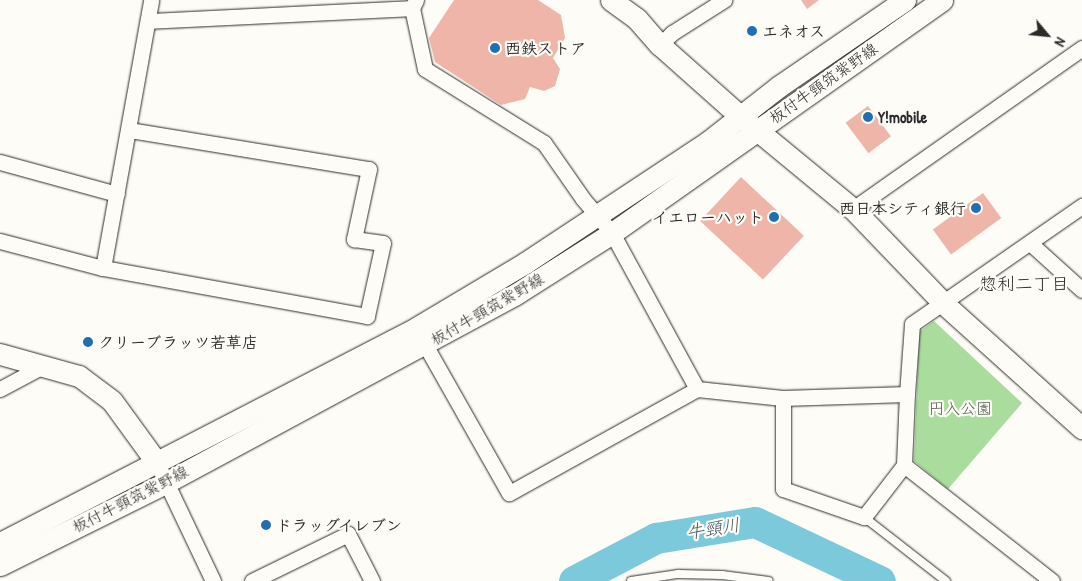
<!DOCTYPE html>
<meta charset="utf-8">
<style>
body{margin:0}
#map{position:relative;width:1082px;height:581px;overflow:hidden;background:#fdfcf7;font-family:"Patrick Hand","Klee One",sans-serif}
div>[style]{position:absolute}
.green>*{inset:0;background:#a9dc9d}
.river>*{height:31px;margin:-15.5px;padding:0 15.5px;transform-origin:15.5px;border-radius:15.5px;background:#7cc9db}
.building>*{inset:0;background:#efb5a9;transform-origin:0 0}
.roads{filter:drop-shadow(0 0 1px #2b2b2b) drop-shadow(0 0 1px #2b2b2b)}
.lane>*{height:8px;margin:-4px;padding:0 4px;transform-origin:4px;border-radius:4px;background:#fdfcf7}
.street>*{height:15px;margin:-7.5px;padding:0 7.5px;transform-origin:7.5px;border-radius:7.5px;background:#fdfcf7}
.secondary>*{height:21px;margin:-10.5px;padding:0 10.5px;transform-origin:10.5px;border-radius:10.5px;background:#fdfcf7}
.dots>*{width:14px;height:14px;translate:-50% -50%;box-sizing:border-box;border:2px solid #fdfcf7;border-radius:50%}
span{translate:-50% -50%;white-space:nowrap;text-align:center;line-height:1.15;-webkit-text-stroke:4.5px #fdfcf7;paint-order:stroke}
.poi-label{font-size:16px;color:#2b2b2b;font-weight:700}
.left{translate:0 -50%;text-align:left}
.right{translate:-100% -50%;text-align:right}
.street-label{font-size:16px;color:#2b2b2b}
.park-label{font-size:16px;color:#51604d}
.neighbourhood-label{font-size:18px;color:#2b2b2b}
.water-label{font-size:18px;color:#435a60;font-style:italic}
.north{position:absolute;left:1022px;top:10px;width:50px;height:50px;-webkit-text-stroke:4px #fdfcf7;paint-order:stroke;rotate:118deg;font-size:14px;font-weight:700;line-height:20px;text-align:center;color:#2b2b2b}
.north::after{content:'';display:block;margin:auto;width:18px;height:22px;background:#2b2b2b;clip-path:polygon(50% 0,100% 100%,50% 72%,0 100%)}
</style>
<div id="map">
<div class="green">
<i style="clip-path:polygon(934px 321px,1022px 403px,948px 489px,914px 461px,919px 332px)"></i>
</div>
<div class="river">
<i style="left:574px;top:581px;width:93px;rotate:-27.7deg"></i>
<i style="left:656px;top:538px;width:100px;rotate:-9.2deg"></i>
<i style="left:755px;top:522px;width:138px;rotate:25.3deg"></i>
</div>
<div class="building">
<i style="clip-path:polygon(454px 0,538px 0,561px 15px,565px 38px,553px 58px,560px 69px,555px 86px,544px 91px,530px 87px,525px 99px,501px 105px,435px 62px,429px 38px)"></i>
<i style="clip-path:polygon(801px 0,819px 0,807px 9px)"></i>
<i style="left:868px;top:106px;width:38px;height:28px;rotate:53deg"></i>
<i style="left:741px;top:177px;width:86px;height:60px;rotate:43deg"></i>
<i style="left:983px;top:193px;width:31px;height:62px;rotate:54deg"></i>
</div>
<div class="roads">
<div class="lane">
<i style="left:864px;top:517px;width:104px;rotate:38deg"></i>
<i style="left:631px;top:581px;width:48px;rotate:-8.5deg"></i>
<i style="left:678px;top:574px;width:44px;rotate:1.3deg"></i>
<i style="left:722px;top:575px;width:47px;rotate:7.3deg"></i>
</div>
<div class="street">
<i style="left:416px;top:0;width:9px;rotate:117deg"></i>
<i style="left:412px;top:8px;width:62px;rotate:78deg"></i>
<i style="left:425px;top:69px;width:140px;rotate:31.9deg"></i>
<i style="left:544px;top:143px;width:68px;rotate:55.1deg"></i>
<i style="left:583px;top:199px;width:45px;rotate:49.5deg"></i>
<i style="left:612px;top:233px;width:178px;rotate:61.4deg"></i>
<i style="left:697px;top:389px;width:215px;rotate:151deg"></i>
<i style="left:509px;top:493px;width:180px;rotate:-119.5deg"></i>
<i style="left:148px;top:21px;width:264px;rotate:-2.8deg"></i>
<i style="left:660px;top:45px;width:17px;rotate:-45deg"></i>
<i style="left:672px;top:33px;width:62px;rotate:-32.4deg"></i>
<i style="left:130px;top:130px;width:242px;rotate:9.3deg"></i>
<i style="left:369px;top:169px;width:72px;rotate:102.1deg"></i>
<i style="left:354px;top:239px;width:29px;rotate:8deg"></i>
<i style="left:383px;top:243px;width:75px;rotate:102.4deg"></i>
<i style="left:367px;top:316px;width:268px;rotate:-169.7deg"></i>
<i style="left:103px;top:268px;width:272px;rotate:-79.8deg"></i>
<i style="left:0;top:162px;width:121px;rotate:15.3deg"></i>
<i style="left:853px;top:209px;width:280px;rotate:-35.1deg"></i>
<i style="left:0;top:241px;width:106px;rotate:14.7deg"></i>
<i style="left:1030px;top:243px;width:70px;rotate:42.1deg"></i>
<i style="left:0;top:389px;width:51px;rotate:-28.1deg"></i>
<i style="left:697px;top:389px;width:86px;rotate:6deg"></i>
<i style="left:783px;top:398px;width:124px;rotate:-1.8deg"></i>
<i style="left:907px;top:394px;width:70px;rotate:-85.9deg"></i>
<i style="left:912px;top:324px;width:207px;rotate:-34.8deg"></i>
<i style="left:783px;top:398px;width:91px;rotate:90deg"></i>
<i style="left:783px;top:489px;width:86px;rotate:19.1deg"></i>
<i style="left:864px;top:517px;width:66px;rotate:-52.4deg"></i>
<i style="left:904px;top:465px;width:71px;rotate:-87.6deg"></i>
<i style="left:157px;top:463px;width:131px;rotate:64.6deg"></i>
<i style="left:904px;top:465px;width:188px;rotate:38.1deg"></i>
<i style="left:252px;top:581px;width:107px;rotate:-26.1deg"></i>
<i style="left:348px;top:534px;width:53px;rotate:62.9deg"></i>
</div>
<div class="secondary">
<i style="left:611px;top:0;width:32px;rotate:36deg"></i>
<i style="left:637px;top:19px;width:35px;rotate:49deg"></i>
<i style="left:660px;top:45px;width:107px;rotate:41.6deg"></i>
<i style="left:740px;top:116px;width:146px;rotate:39.5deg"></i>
<i style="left:853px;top:209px;width:130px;rotate:46.2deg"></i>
<i style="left:943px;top:303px;width:187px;rotate:42deg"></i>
<i style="left:0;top:354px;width:82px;rotate:15.6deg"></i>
<i style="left:79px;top:376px;width:41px;rotate:37.1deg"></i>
<i style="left:112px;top:401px;width:77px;rotate:54deg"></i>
<i style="left:0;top:543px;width:468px;rotate:-27.3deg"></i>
<i style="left:416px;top:328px;width:127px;rotate:-30.8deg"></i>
<i style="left:525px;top:263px;width:221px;rotate:-33.5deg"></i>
<i style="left:709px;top:141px;width:88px;rotate:-38deg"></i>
<i style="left:778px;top:87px;width:154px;rotate:-34.4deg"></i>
<i style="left:0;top:565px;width:186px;rotate:-26.4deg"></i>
<i style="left:167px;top:482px;width:396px;rotate:-28.3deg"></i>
<i style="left:516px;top:294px;width:114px;rotate:-32.4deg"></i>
<i style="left:612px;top:233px;width:404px;rotate:-35.2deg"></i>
</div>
</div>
<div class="dots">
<i style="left:752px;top:31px;background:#1f6fb2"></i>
<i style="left:495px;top:48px;background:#1f6fb2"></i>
<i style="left:868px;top:117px;background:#1f6fb2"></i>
<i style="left:976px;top:208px;background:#1f6fb2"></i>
<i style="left:774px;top:217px;background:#1f6fb2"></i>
<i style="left:88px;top:342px;background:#1f6fb2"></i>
<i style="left:266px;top:525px;background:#1f6fb2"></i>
</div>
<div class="poi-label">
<span class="left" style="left:762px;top:31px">エネオス</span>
<span class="left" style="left:505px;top:48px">西鉄ストア</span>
<span class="left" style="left:878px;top:117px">Y!mobile</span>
<span class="right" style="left:966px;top:208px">西日本シティ銀行</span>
<span class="right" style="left:764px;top:217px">イエローハット</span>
<span class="left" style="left:98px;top:342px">クリーブラッツ若草店</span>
<span class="left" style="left:276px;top:525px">ドラッグイレブン</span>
</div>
<div class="street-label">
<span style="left:823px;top:83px;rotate:-35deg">板付牛頸筑紫野線</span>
<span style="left:487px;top:309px;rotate:-30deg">板付牛頸筑紫野線</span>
<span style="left:130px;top:499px;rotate:-27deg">板付牛頸筑紫野線</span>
</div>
<div class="park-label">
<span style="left:960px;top:408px">円入公園</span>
</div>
<div class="neighbourhood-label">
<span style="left:1024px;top:284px">惣利二丁目</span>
</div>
<div class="water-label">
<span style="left:713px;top:529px;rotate:-9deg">牛頸川</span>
</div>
<div class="north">N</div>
</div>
